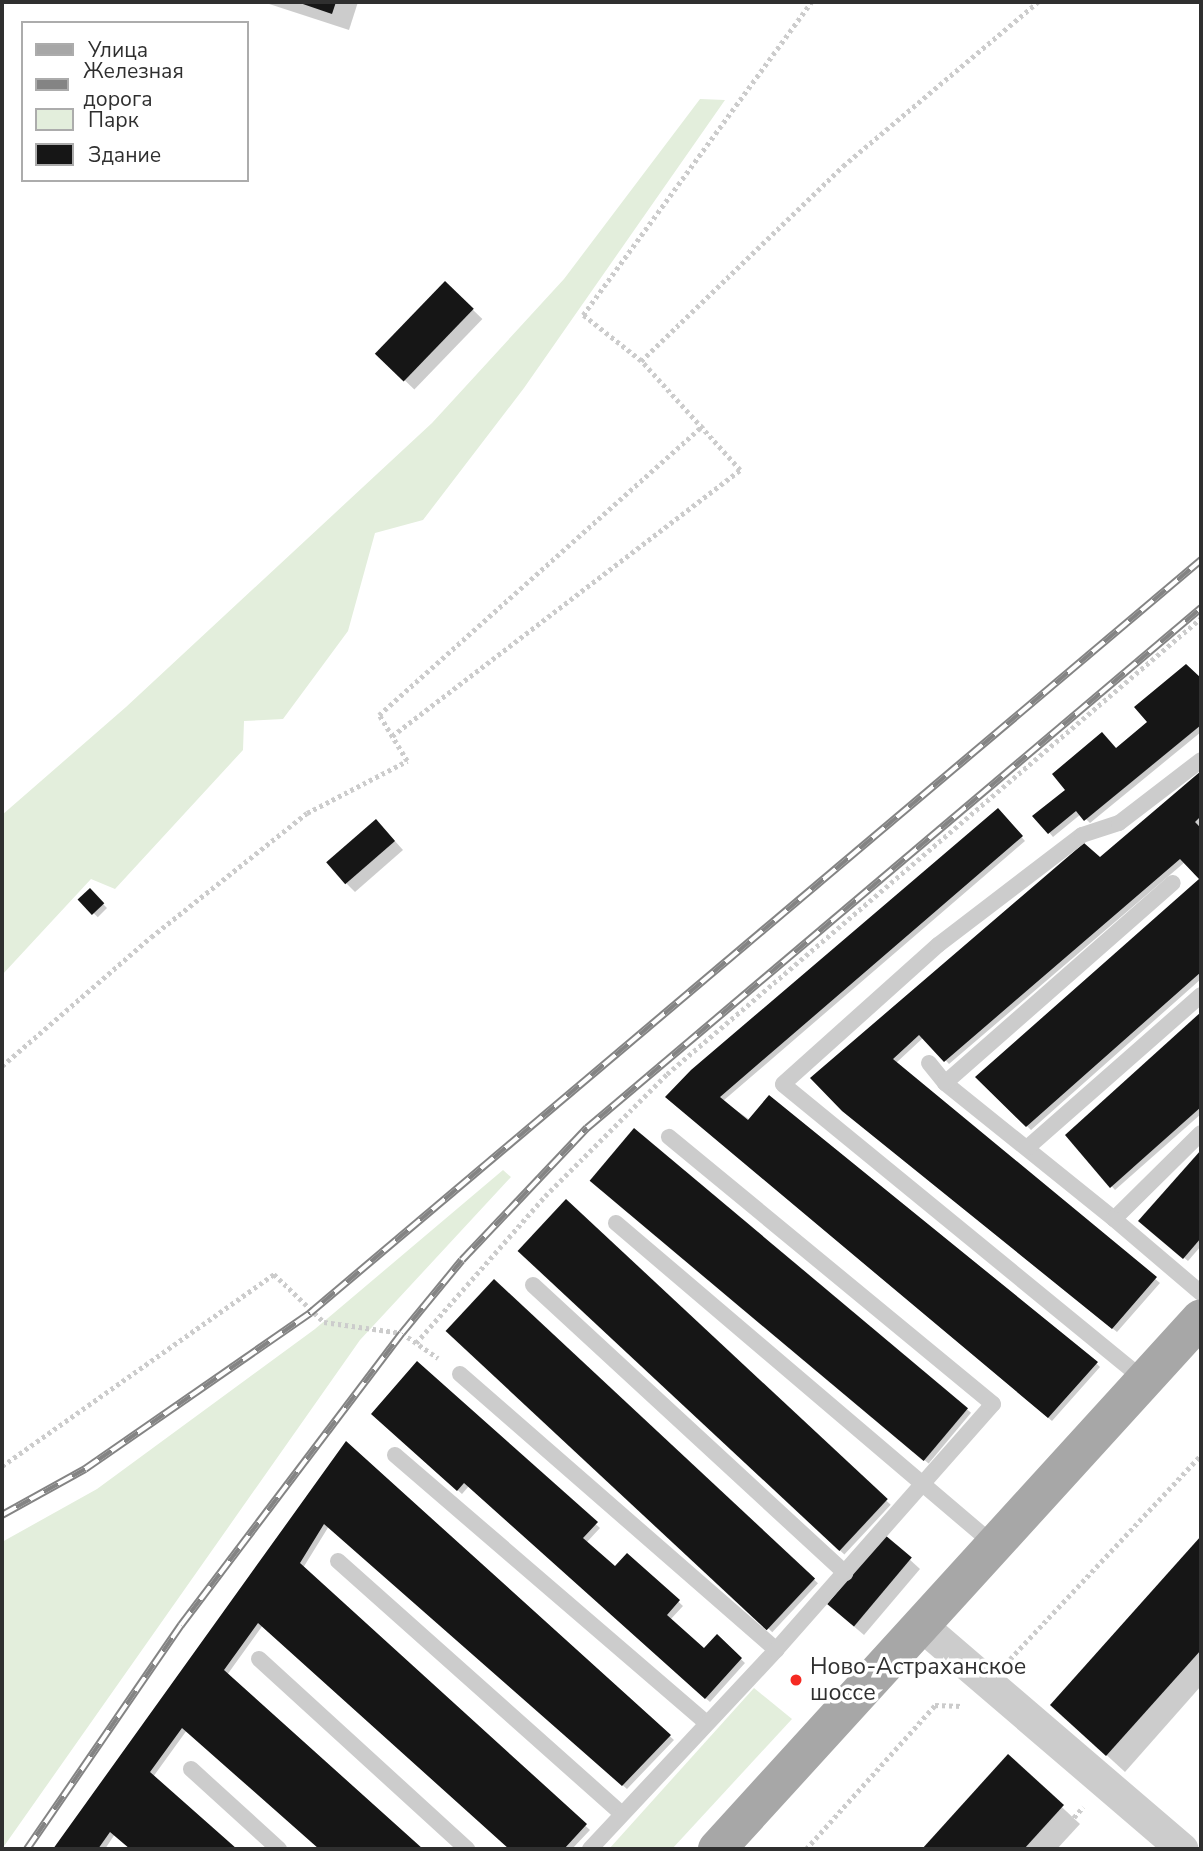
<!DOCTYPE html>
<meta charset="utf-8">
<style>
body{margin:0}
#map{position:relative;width:1203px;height:1851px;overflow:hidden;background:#fff;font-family:"Nunito Sans",sans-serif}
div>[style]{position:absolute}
.green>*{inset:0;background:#e3eedc}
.shadow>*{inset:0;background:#0003;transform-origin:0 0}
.building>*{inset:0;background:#161616;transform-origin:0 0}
.path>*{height:4.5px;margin-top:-2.25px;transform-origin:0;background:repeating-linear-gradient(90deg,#ccc 0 3.5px,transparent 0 7px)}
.service>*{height:16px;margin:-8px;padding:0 8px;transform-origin:8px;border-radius:8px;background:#ccc}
.minor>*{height:32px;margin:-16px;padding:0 16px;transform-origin:16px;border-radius:16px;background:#ccc}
.primary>*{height:38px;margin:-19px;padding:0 19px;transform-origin:19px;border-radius:19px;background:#a7a7a7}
.rail>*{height:8px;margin-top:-4px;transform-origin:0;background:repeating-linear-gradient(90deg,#fff 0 16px,#848484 0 32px);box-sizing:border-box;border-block:2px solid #848484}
.dots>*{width:19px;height:19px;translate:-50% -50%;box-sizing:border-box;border:4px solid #fff;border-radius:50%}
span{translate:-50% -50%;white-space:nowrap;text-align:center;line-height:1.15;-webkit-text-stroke:7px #fff;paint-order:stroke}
.poi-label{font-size:23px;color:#2f2f2f}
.left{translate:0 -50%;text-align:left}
.frame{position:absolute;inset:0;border:4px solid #2f2f2f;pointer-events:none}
.legend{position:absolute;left:21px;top:21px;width:228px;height:161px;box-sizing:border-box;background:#fff;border:2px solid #acacac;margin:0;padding:9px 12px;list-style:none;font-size:21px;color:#2f2f2f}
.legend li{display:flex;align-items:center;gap:14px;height:35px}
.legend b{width:35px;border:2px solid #acacac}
</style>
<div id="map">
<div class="green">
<i style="clip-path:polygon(700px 99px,725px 100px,524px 388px,423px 520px,375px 533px,348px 631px,283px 719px,244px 721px,243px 750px,115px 889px,91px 879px,2px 975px,2px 815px,126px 707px,432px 423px,564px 279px)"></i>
<i style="clip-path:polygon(503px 1170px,511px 1177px,360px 1340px,2px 1849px,2px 1542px,97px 1489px,315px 1329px)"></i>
<i style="clip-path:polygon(754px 1688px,792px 1719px,672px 1849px,609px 1849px)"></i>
</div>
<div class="shadow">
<i style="clip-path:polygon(263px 2px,358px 2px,349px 30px)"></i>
<i style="left:445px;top:283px;width:52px;height:98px;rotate:44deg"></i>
<i style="clip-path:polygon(1200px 682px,1201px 732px,1090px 823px,1081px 814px,1053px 837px,1035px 816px)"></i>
<i style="clip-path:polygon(1201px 773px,1201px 823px,1197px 827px,1201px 831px,1201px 979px,1031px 1130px,978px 1077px,1201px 879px,1185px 862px,949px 1064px,924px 1037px,896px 1063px,1160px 1283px,1117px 1332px,848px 1115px,813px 1078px,1100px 859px)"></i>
<i style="clip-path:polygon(998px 810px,1025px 841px,723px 1101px,1096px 1363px,1100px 1367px,1052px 1421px,671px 1101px)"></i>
<i style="clip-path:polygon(385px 830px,403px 850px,355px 892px,346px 883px)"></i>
<i style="left:90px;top:891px;width:24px;height:13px;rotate:45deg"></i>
<i style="clip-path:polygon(1201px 1014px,1201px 1114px,1115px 1190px,1067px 1135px)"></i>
<i style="left:634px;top:1130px;width:440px;height:66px;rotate:40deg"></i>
<i style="clip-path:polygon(1201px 1153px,1201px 1246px,1188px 1261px,1140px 1221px)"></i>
<i style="left:566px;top:1202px;width:444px;height:68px;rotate:43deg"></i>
<i style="left:494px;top:1281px;width:443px;height:67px;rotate:43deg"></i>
<i style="clip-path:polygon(418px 1363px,600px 1528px,586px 1543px,615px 1569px,627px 1555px,683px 1606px,670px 1620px,705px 1651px,717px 1637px,745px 1663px,710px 1702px,469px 1486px,462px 1494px,373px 1414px)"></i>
<i style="clip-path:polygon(346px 1443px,674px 1740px,627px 1789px,329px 1526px,303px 1568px,590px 1830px,572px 1849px,511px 1849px,263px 1625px,227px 1675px,420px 1849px,321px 1849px,187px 1730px,153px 1777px,234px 1849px,132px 1849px,115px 1834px,105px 1849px,55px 1849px)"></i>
<i style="clip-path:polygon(885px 1537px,920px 1569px,864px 1635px,837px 1612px)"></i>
<i style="clip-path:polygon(1201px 1538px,1201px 1686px,1125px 1772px,1052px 1705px)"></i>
<i style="clip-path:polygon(1008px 1757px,1080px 1824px,1057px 1849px,924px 1849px)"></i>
</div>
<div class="building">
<i style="clip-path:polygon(297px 2px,336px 2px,332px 14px)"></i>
<i style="left:445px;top:281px;width:40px;height:101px;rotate:44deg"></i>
<i style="clip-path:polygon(1186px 664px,1201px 678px,1201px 725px,1084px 821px,1076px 811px,1048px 834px,1032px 816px,1065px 790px,1052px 774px,1102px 732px,1116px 748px,1147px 722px,1134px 707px)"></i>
<i style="clip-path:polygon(1201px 771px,1201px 816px,1195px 822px,1201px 828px,1201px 972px,1026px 1127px,975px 1077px,1199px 879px,1180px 859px,944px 1062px,919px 1035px,893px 1059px,1157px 1277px,1112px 1329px,842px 1111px,810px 1078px,1084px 843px,1100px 857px)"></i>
<i style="clip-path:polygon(998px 808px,1023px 836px,720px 1097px,748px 1120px,769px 1095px,1098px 1362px,1048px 1418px,665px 1097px,691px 1070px)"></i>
<i style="left:376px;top:819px;width:29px;height:66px;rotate:49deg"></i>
<i style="left:90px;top:888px;width:21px;height:17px;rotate:47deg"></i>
<i style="clip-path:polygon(1201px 1012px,1201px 1107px,1110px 1188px,1065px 1135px)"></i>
<i style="left:634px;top:1128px;width:436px;height:69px;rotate:40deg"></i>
<i style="clip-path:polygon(1201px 1150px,1201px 1238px,1183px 1259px,1138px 1221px)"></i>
<i style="left:566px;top:1199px;width:440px;height:71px;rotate:43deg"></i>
<i style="left:494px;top:1279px;width:439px;height:71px;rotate:43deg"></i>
<i style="clip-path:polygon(417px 1361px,598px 1522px,583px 1538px,615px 1566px,627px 1553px,680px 1600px,667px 1615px,704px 1648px,717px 1634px,742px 1658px,705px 1699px,464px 1483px,457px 1491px,371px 1414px)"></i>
<i style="clip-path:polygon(346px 1441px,671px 1735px,622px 1786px,324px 1524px,300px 1563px,587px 1824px,564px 1849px,509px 1849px,258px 1623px,224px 1670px,423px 1849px,319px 1849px,182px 1728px,150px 1772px,237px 1849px,130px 1849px,110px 1832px,98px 1849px,53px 1849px)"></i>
<i style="left:885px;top:1535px;width:35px;height:90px;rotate:40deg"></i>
<i style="clip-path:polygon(1201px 1536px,1201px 1650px,1106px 1756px,1050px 1705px)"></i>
<i style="clip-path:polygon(1008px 1754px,1064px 1805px,1024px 1849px,922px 1849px)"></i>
</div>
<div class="path">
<i style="left:641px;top:361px;width:281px;rotate:-44deg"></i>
<i style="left:843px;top:166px;width:255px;rotate:-40.1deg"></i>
<i style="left:392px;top:736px;width:438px;rotate:-37.4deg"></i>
<i style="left:740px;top:470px;width:147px;rotate:-132.2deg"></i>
<i style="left:641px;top:361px;width:74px;rotate:-141.6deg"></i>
<i style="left:583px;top:315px;width:387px;rotate:-53.9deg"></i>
<i style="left:2px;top:1066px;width:197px;rotate:-40.9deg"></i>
<i style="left:151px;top:937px;width:199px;rotate:-38.5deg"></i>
<i style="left:307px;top:813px;width:113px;rotate:-27.5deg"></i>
<i style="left:407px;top:761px;width:54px;rotate:-121.3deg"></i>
<i style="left:379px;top:715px;width:435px;rotate:-41.8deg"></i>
<i style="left:416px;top:1343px;width:196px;rotate:-48.7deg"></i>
<i style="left:545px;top:1196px;width:173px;rotate:-45deg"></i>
<i style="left:667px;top:1074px;width:702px;rotate:-40.5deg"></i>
<i style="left:2px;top:1466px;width:333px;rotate:-35.2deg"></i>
<i style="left:274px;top:1274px;width:69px;rotate:43.8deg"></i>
<i style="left:324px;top:1322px;width:79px;rotate:8deg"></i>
<i style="left:402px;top:1333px;width:44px;rotate:34.8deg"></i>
<i style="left:1010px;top:1659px;width:279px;rotate:-46.9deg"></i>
<i style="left:1128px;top:1758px;width:110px;rotate:-48.3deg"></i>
<i style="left:806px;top:1849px;width:193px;rotate:-48.1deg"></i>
<i style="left:935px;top:1705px;width:27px;rotate:2deg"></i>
<i style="left:1046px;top:1849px;width:56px;rotate:-48.6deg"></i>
</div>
<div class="service">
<i style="left:929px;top:1063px;width:26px;rotate:51deg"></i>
<i style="left:945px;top:1083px;width:217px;rotate:38.8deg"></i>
<i style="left:1114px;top:1219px;width:122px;rotate:-44.7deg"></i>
<i style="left:945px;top:1083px;width:303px;rotate:-41.3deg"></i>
<i style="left:1027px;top:1148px;width:232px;rotate:-41.3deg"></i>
<i style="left:1114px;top:1219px;width:114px;rotate:40.4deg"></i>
<i style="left:616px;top:1223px;width:498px;rotate:40.4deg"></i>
<i style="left:533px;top:1285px;width:425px;rotate:42.7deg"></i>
<i style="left:460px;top:1374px;width:420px;rotate:41.1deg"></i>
<i style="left:1143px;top:1379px;width:465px;rotate:-140.7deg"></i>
<i style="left:783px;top:1084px;width:208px;rotate:-41.9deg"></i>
<i style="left:938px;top:945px;width:181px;rotate:-37.4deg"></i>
<i style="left:1082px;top:835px;width:39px;rotate:-18deg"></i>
<i style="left:1119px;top:823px;width:103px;rotate:-37.5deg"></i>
<i style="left:395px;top:1455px;width:409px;rotate:40.7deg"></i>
<i style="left:338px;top:1561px;width:379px;rotate:41.7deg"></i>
<i style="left:259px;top:1659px;width:282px;rotate:42.4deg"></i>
<i style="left:191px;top:1769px;width:119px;rotate:42.3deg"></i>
<i style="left:590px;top:1849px;width:272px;rotate:-46.9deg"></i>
<i style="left:776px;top:1650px;width:328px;rotate:-48.6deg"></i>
<i style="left:993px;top:1404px;width:420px;rotate:-140.5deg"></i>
</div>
<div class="minor">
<i style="left:922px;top:1626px;width:343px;rotate:40.6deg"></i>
</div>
<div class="primary">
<i style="left:717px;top:1849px;width:718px;rotate:-47.65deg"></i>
</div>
<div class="rail">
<i style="left:2px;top:1515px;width:95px;rotate:-29deg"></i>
<i style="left:85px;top:1469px;width:274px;rotate:-34.7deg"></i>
<i style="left:310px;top:1313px;width:1167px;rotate:-40.2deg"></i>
<i style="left:27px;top:1849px;width:272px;rotate:-55.5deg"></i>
<i style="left:181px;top:1625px;width:366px;rotate:-52.9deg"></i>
<i style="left:402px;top:1333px;width:94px;rotate:-50.6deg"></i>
<i style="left:462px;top:1260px;width:182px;rotate:-46.6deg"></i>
<i style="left:587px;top:1128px;width:805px;rotate:-40.26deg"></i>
</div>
<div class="dots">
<i style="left:796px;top:1680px;background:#f52a22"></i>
</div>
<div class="poi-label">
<span class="left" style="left:810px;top:1680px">Ново-Астраханское<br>шоссе</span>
</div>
<div class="frame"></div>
<ul class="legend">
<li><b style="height:9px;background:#a7a7a7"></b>Улица</li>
<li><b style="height:9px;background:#848484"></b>Железная дорога</li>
<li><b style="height:19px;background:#e3eedc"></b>Парк</li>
<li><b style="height:19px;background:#161616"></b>Здание</li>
</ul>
</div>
